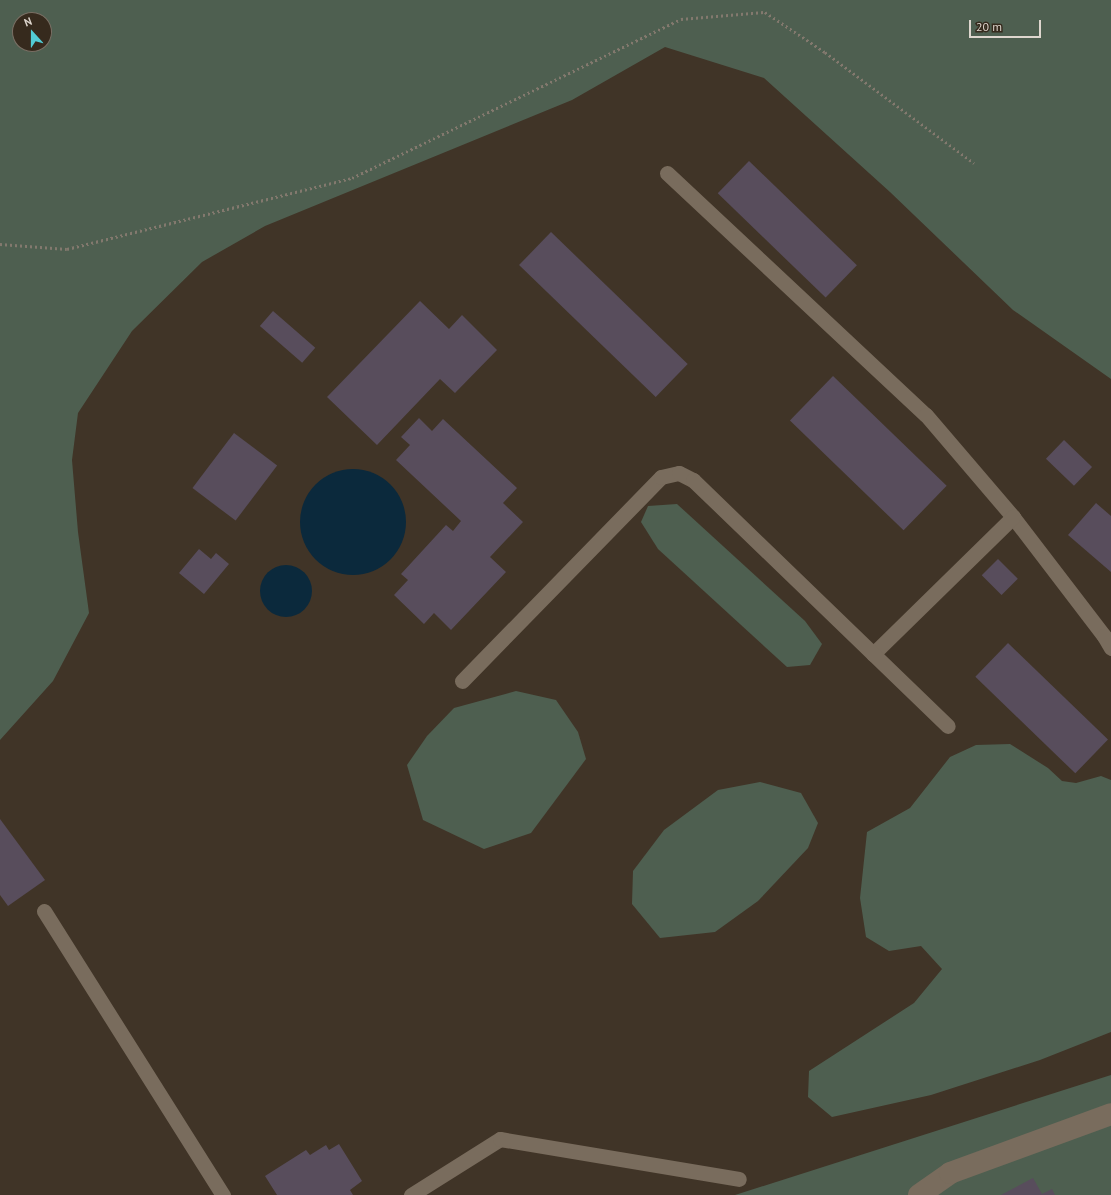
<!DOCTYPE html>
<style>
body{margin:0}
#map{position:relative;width:1111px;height:1195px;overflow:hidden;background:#403427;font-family:"PT Sans",sans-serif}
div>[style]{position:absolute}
.green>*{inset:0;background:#4e5f50}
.water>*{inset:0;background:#0b293c}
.round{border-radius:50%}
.building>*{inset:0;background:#584d5c;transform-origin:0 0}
.path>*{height:2.5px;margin-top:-1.25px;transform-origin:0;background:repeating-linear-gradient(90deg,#83796e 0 2px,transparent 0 5px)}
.lane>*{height:15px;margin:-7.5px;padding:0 7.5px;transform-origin:7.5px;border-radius:7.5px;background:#796c5d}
.street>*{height:22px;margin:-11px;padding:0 11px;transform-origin:11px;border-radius:11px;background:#796c5d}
span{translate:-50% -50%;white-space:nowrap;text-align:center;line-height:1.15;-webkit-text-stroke:3px #362a1d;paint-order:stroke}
.north{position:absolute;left:12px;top:12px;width:40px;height:40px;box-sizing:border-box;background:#362a1d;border:1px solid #796f64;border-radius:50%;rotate:339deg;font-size:11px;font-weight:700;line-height:16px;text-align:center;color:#ded6ce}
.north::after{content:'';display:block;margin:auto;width:14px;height:18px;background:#52ccd5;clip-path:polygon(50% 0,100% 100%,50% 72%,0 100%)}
.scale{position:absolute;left:969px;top:20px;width:72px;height:18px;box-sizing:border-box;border:2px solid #ded6ce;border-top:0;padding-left:5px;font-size:12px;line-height:14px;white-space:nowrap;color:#ded6ce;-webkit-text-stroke:3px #362a1d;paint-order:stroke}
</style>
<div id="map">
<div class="green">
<i style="clip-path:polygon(evenodd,0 0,1111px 0,1111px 379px,1013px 310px,890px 192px,764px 78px,665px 47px,572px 100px,265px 226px,202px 262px,132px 331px,78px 413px,72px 460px,78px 532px,89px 613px,53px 681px,0 740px,0 0,20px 20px,44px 20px,44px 44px,20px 44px,20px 20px)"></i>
<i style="clip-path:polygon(677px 504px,805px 621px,822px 644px,810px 665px,787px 667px,658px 549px,641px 522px,648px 506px)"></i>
<i style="clip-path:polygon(516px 691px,556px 700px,578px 732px,586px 759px,531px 833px,484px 849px,423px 820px,407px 765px,427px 736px,454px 708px)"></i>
<i style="clip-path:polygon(1010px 744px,1048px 768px,1062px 781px,1076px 783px,1101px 776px,1111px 780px,1111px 1032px,1040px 1060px,931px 1095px,832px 1117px,808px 1097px,809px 1071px,914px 1003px,942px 969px,921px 946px,889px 951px,866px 937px,860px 898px,867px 832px,910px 808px,950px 757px,976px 745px)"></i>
<i style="clip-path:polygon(760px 782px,801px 793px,818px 823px,808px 848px,758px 901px,715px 932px,660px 938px,632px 904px,633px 871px,664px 830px,718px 790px)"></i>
<i style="clip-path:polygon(1111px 1075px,1111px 1195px,735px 1195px)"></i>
</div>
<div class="water">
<i class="round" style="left:300px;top:469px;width:106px;height:106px"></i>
<i class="round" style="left:260px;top:565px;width:52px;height:52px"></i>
</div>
<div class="building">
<i style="left:749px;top:161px;width:150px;height:45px;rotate:44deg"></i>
<i style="left:551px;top:232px;width:190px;height:46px;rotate:44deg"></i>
<i style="clip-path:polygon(420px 301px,449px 329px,462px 315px,497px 350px,455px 393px,440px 379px,377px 445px,327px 397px)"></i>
<i style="left:273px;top:311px;width:56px;height:20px;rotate:41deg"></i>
<i style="left:833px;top:376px;width:158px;height:62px;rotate:44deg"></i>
<i style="clip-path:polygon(419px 418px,432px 431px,443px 419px,517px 488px,503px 503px,523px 522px,490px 557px,506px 572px,451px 630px,434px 613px,424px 624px,394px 595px,408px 580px,401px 574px,446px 525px,453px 531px,461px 521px,396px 460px,410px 445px,401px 437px)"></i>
<i style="left:234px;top:433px;width:54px;height:69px;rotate:37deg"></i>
<i style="left:1064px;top:440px;width:39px;height:26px;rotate:44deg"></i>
<i style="clip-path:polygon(1096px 503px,1111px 516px,1111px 572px,1068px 535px)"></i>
<i style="clip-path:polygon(199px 549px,211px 559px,216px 553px,229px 564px,204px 594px,179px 573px)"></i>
<i style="left:998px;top:559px;width:28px;height:23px;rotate:45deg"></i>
<i style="left:1008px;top:643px;width:139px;height:47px;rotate:44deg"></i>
<i style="clip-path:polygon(0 819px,45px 880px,8px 906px,0 895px)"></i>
<i style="clip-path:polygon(339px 1144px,362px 1181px,350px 1190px,353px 1195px,277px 1195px,265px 1176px,306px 1150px,310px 1155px,326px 1145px,329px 1150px)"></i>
<i style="clip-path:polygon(1033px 1178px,1042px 1194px,1052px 1189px,1055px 1195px,1001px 1195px)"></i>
</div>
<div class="path">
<i style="left:0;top:244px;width:67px;rotate:4.3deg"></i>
<i style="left:67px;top:249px;width:294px;rotate:-14deg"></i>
<i style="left:352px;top:178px;width:365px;rotate:-25.8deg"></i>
<i style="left:681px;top:19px;width:84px;rotate:-4.8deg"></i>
<i style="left:765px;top:12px;width:72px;rotate:33.7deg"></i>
<i style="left:825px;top:52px;width:186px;rotate:36.7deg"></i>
</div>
<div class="lane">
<i style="left:667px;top:173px;width:354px;rotate:43.1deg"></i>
<i style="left:926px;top:415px;width:134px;rotate:49.5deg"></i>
<i style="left:1013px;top:517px;width:150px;rotate:52.6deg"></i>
<i style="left:1104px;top:636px;width:14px;rotate:60deg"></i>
<i style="left:873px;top:654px;width:196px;rotate:-44.4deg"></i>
<i style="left:462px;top:681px;width:285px;rotate:-45.7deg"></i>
<i style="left:661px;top:477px;width:18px;rotate:-13deg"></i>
<i style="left:679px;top:473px;width:16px;rotate:27deg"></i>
<i style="left:693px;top:480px;width:354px;rotate:44deg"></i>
<i style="left:44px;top:911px;width:336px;rotate:57.8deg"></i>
<i style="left:411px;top:1195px;width:105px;rotate:-32.2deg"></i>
<i style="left:500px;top:1139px;width:242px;rotate:9.5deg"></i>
</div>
<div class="street">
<i style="left:919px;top:1195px;width:38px;rotate:-35deg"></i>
<i style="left:950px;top:1173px;width:171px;rotate:-20.1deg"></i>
</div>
<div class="north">N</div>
<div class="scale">20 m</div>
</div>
